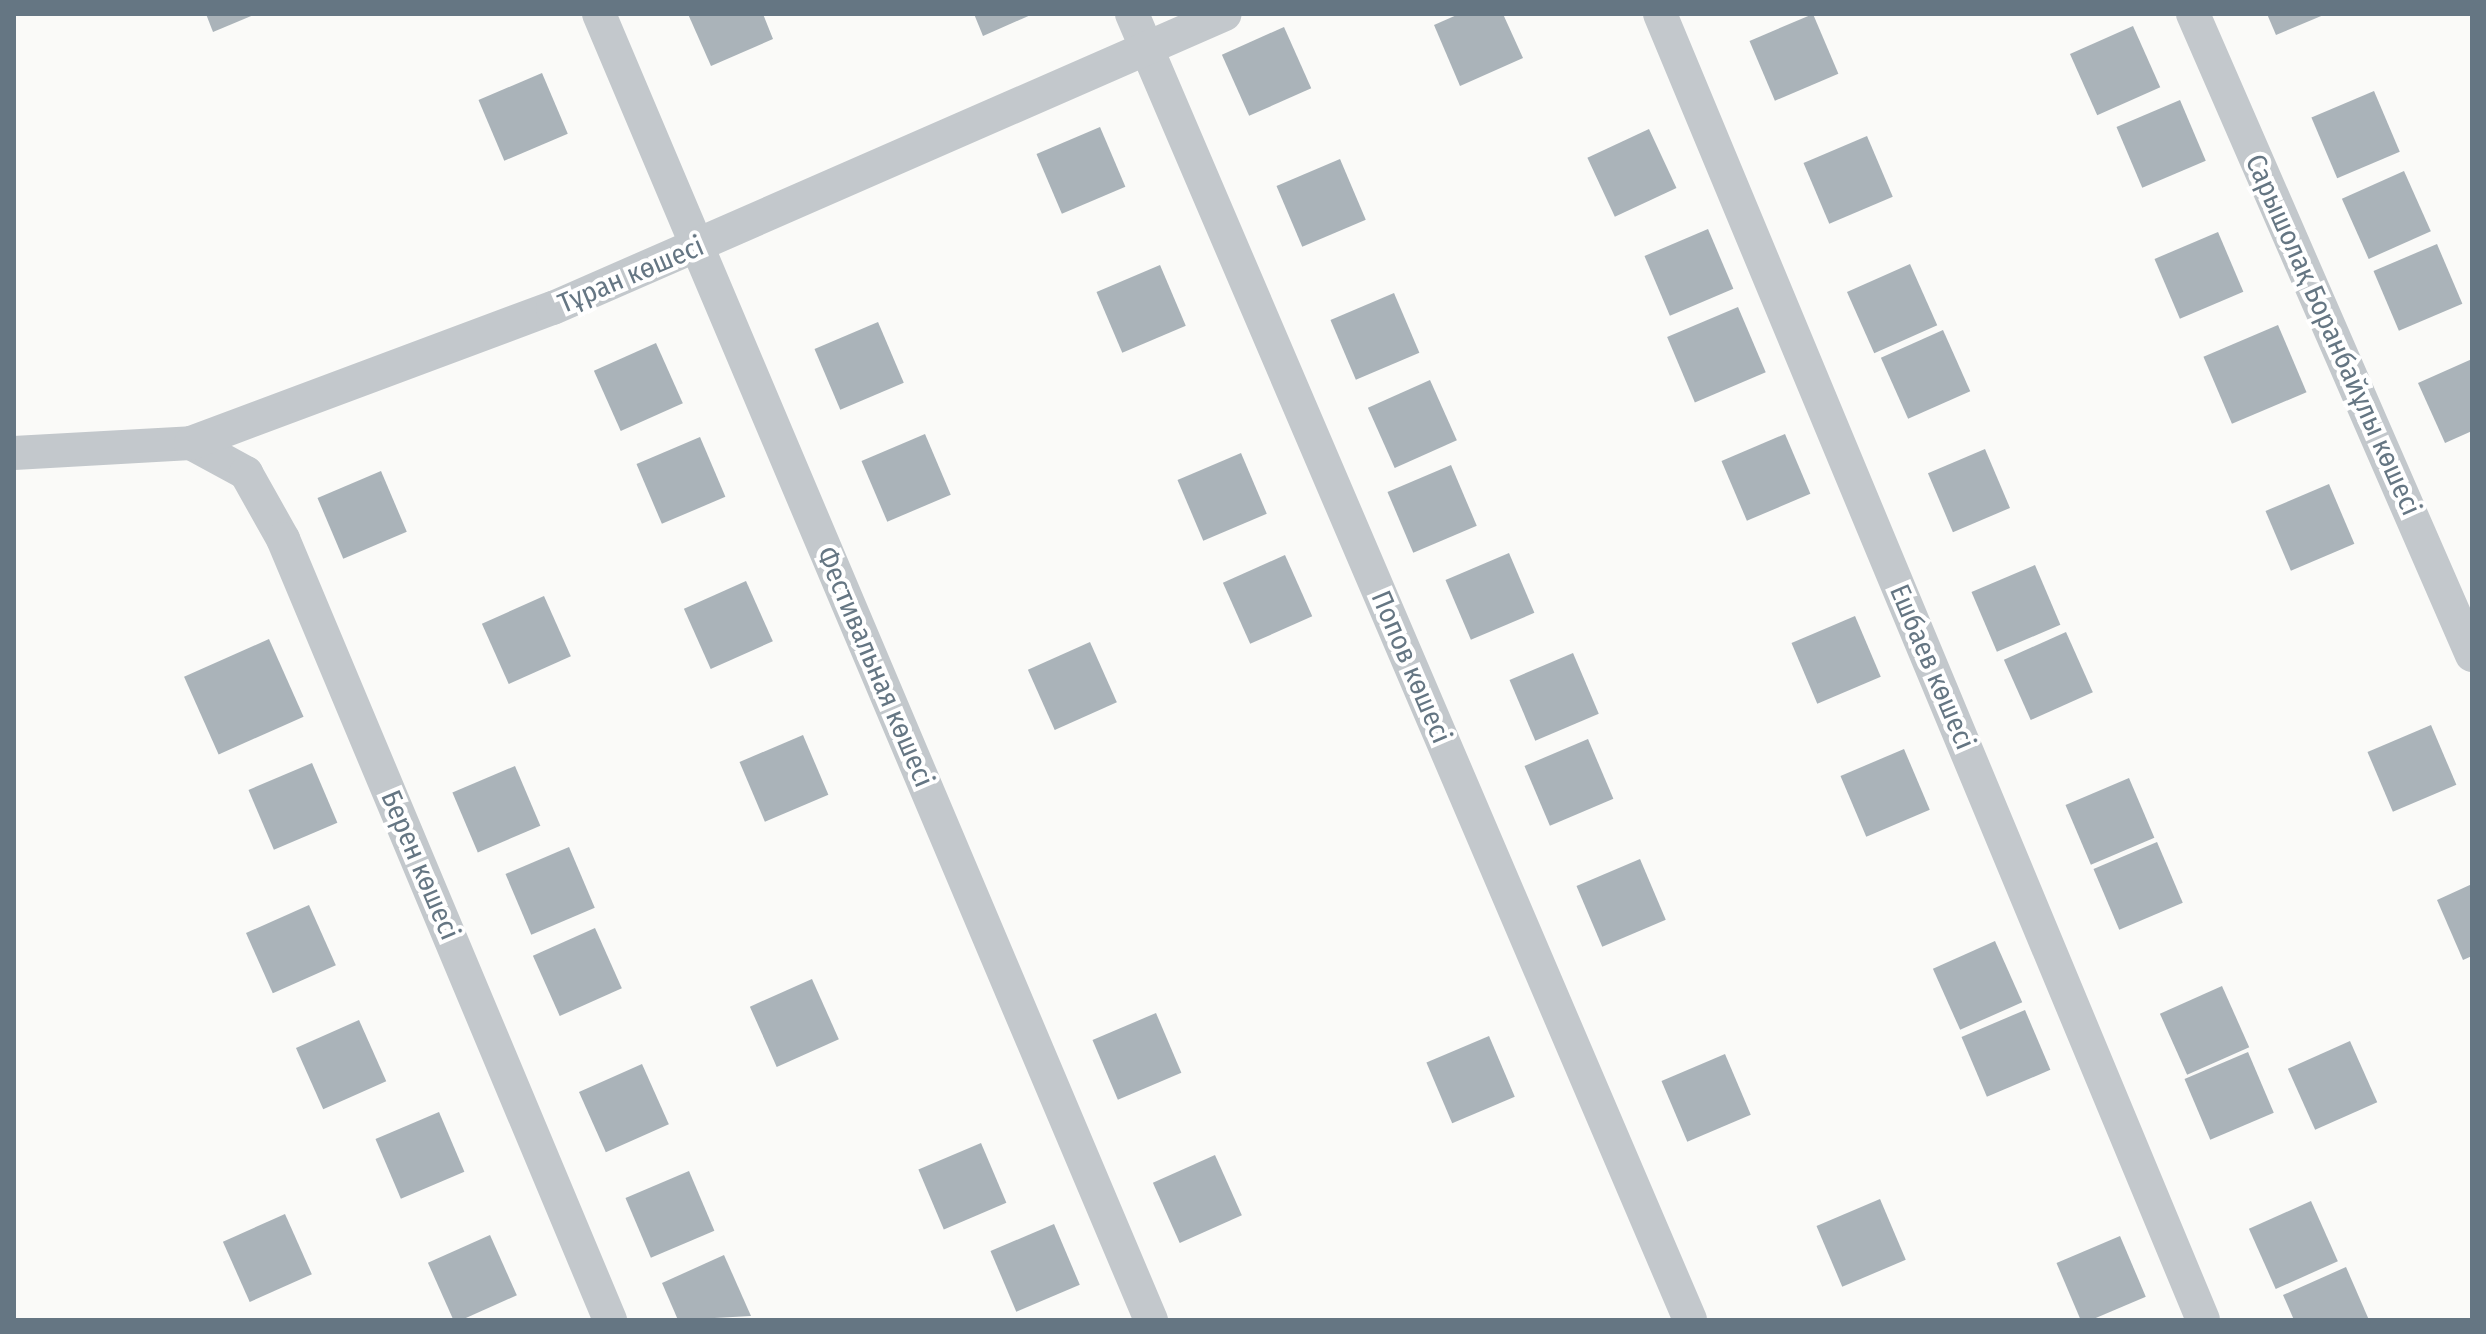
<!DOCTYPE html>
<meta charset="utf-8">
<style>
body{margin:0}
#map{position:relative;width:2486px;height:1334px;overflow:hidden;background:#fafaf8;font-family:"Fira Sans Condensed",sans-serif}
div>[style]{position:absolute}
.building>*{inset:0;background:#aab3b9;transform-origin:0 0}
.street>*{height:34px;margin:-17px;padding:0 17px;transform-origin:17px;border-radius:17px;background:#c3c8cc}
span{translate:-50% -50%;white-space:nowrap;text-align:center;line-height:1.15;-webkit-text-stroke:8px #fff;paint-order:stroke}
.street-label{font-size:28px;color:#657683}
.frame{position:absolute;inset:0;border:16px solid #657683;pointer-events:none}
</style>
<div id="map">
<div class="building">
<i style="clip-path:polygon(206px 14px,256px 14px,213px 32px)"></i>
<i style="clip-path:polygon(688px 14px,763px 14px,773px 39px,711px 66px)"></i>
<i style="clip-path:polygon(974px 14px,1033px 14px,983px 36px)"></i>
<i style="clip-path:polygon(1459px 14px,1503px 14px,1523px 58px,1460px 86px,1434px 25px)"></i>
<i style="left:1813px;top:14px;width:65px;height:69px;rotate:67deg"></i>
<i style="clip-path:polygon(2267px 14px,2326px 14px,2276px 35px)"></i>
<i style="left:2133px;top:26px;width:67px;height:69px;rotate:66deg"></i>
<i style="left:1284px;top:27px;width:67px;height:68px;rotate:66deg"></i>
<i style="left:542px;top:73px;width:66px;height:69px;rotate:67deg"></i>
<i style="left:2374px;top:91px;width:66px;height:68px;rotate:67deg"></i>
<i style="left:2180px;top:100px;width:66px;height:69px;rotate:67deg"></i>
<i style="left:1100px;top:127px;width:65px;height:69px;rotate:67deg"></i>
<i style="left:1649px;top:129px;width:65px;height:68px;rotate:65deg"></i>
<i style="left:1867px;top:136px;width:66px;height:69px;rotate:67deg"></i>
<i style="left:1340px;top:159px;width:66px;height:69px;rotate:67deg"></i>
<i style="left:2404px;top:171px;width:66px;height:68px;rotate:66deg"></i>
<i style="left:1708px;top:229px;width:65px;height:69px;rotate:67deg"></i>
<i style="left:2218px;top:232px;width:65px;height:69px;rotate:67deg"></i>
<i style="left:2437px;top:244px;width:65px;height:69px;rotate:67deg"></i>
<i style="left:1910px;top:264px;width:67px;height:69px;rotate:66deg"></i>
<i style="left:1160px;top:265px;width:66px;height:69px;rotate:67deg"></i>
<i style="left:1394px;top:293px;width:65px;height:69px;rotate:67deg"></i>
<i style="left:1738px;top:307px;width:71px;height:77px;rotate:67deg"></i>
<i style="left:878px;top:322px;width:66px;height:69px;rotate:67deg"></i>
<i style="left:2278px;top:325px;width:73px;height:81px;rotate:67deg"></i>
<i style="left:1943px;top:330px;width:67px;height:68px;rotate:66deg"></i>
<i style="left:656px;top:343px;width:66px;height:68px;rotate:66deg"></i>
<i style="clip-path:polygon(2472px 359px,2472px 431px,2445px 443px,2418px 383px)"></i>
<i style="left:1430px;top:380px;width:66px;height:68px;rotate:66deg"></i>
<i style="left:925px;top:434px;width:66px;height:69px;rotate:67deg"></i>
<i style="left:1785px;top:434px;width:65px;height:69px;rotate:67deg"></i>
<i style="left:700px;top:437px;width:65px;height:69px;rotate:67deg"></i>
<i style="left:1985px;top:449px;width:64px;height:62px;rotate:67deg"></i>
<i style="left:1241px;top:453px;width:66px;height:69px;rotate:67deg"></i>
<i style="left:1451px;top:465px;width:66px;height:69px;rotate:67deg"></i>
<i style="left:381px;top:471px;width:66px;height:69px;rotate:67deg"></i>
<i style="left:2329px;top:484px;width:65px;height:69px;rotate:67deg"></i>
<i style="left:1509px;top:553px;width:65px;height:69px;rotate:67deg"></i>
<i style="left:1285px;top:555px;width:67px;height:68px;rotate:66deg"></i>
<i style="left:2035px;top:565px;width:65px;height:69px;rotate:67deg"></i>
<i style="left:746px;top:581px;width:66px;height:68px;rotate:66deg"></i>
<i style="left:544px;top:596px;width:66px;height:68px;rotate:66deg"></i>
<i style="left:1855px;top:616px;width:66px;height:69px;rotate:67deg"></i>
<i style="left:2066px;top:632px;width:66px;height:68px;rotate:66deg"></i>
<i style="left:269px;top:639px;width:85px;height:93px;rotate:66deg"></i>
<i style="left:1090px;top:642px;width:66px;height:68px;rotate:66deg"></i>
<i style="left:1573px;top:653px;width:66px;height:69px;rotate:67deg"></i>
<i style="left:2431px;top:725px;width:65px;height:69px;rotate:67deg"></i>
<i style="left:803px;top:735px;width:65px;height:69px;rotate:67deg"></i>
<i style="left:1588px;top:739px;width:65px;height:69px;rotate:67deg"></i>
<i style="left:1904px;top:749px;width:66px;height:69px;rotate:67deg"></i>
<i style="left:312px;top:763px;width:65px;height:69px;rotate:67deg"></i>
<i style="left:515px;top:766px;width:65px;height:68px;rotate:67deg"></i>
<i style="left:2129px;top:778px;width:65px;height:69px;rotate:67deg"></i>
<i style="left:2157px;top:842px;width:66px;height:69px;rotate:67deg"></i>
<i style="left:569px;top:847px;width:66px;height:69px;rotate:67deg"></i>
<i style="left:1640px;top:859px;width:66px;height:69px;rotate:67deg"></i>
<i style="clip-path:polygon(2472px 884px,2472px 956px,2463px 960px,2437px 900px)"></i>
<i style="left:309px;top:905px;width:66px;height:69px;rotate:66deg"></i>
<i style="left:595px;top:928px;width:66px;height:68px;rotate:66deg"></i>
<i style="left:1995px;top:941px;width:67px;height:68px;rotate:66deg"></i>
<i style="left:812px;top:979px;width:66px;height:68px;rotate:66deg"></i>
<i style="left:2222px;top:986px;width:67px;height:68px;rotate:66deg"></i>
<i style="left:2025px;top:1010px;width:65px;height:69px;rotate:67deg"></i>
<i style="left:1156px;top:1013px;width:65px;height:69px;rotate:67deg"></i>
<i style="left:359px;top:1020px;width:67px;height:69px;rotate:66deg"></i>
<i style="left:1489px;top:1036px;width:66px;height:68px;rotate:67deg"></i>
<i style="left:2350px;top:1041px;width:67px;height:68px;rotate:66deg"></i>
<i style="left:2248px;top:1052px;width:66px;height:69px;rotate:67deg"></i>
<i style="left:1725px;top:1054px;width:66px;height:69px;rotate:67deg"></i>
<i style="left:642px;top:1064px;width:66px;height:69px;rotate:66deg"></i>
<i style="left:439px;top:1112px;width:65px;height:69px;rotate:67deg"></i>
<i style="left:981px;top:1143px;width:65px;height:68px;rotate:67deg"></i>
<i style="left:1215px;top:1155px;width:66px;height:68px;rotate:66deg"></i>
<i style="left:689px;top:1171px;width:65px;height:69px;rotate:67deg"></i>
<i style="left:1880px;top:1199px;width:66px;height:69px;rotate:67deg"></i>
<i style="left:2311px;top:1201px;width:66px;height:68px;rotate:66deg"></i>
<i style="left:285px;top:1214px;width:66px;height:68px;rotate:66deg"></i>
<i style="left:1054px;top:1224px;width:66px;height:69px;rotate:67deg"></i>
<i style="left:490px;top:1235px;width:66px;height:68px;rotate:66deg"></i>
<i style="left:2120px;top:1236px;width:66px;height:69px;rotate:67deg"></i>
<i style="clip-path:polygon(724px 1255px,751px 1316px,678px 1320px,662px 1283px)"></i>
<i style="clip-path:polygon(2346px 1267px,2369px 1320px,2294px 1320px,2283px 1295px)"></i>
</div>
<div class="street">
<i style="left:599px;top:14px;width:1418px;rotate:67.09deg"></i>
<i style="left:1132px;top:14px;width:1420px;rotate:66.86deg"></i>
<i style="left:1660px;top:14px;width:1414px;rotate:67.42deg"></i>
<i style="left:2193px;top:14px;width:699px;rotate:66.48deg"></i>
<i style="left:191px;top:443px;width:63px;rotate:28.6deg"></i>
<i style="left:246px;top:473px;width:76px;rotate:60.7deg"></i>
<i style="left:283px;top:539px;width:847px;rotate:67.28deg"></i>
<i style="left:14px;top:453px;width:177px;rotate:-3.2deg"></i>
<i style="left:191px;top:443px;width:386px;rotate:-20.5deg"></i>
<i style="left:553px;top:308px;width:733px;rotate:-23.63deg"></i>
</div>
<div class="street-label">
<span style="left:631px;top:275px;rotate:-23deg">Тұран көшесі</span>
<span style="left:2333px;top:335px;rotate:66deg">Сарышолақ Боранбайұлы көшесі</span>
<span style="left:875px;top:667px;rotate:67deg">Фестивальная көшесі</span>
<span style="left:1411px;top:667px;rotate:67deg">Попов көшесі</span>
<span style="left:1932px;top:667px;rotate:67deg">Ешбаев көшесі</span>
<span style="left:420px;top:865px;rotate:67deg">Берен көшесі</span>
</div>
<div class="frame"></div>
</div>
